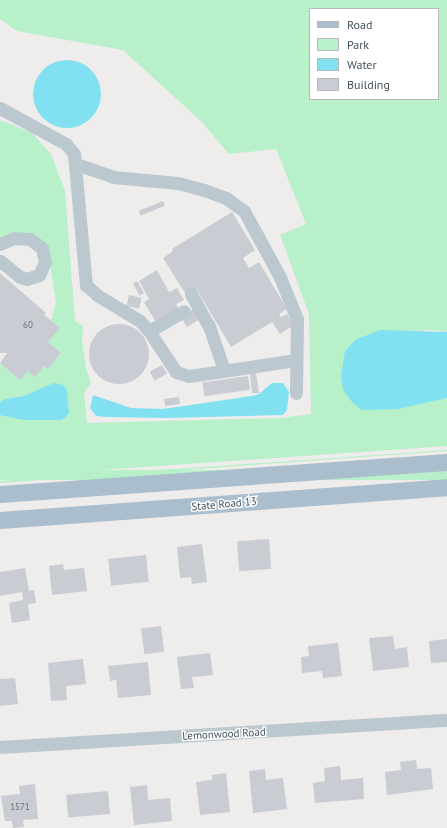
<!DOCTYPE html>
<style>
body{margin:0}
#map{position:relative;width:447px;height:828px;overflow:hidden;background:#efecec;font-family:"PT Sans",sans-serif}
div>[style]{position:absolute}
.green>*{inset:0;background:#b7f0c9;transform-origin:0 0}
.water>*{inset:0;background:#81e1f0}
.round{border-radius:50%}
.building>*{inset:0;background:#c9ccd2;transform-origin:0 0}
.minor>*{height:13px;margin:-6.5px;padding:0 6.5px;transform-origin:6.5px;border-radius:6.5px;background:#bcc8d0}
.major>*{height:17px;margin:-8.5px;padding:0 8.5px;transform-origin:8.5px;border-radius:8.5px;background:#aabecd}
span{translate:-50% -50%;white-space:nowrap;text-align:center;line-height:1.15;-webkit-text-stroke:3px #fff;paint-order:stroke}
.number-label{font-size:9px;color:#657078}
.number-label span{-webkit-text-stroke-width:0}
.street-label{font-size:11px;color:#44515a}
.legend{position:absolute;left:309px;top:8px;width:130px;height:92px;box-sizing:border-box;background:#fff;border:1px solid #b4b9bd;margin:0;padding:5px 7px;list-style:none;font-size:12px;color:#44515a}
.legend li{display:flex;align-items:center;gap:8px;height:20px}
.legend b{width:20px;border:1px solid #b4b9bd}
</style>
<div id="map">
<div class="green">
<i style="clip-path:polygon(evenodd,0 0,447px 0,447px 332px,431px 330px,368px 334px,356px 339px,345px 351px,445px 399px,447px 398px,447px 446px,0 477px,0 363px,20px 380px,28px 371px,35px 376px,44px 366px,48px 369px,61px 353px,48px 342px,59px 328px,51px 321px,56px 303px,48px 251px,42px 243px,0 239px,0 120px,32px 133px,51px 154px,65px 191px,75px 321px,83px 326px,82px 341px,86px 368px,91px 383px,84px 393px,87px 423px,280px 418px,311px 414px,309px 314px,280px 235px,306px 224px,276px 149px,229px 154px,202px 122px,123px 50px,17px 31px,0 19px,0 0,310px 9px,438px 9px,438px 99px,310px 99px,310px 9px)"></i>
<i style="clip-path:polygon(447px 450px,447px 451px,0 483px,0 481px)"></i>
<i style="left:447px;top:470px;width:10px;height:448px;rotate:90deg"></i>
</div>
<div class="water">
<i class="round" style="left:33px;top:60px;width:68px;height:68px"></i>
<i style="clip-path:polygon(380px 330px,447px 332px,447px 398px,398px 409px,362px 410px,352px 402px,343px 390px,341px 376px,345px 351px,356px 339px)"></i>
<i style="clip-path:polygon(54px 383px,64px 385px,67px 391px,69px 413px,66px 417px,61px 420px,23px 420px,0 415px,0 402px,5px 399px,24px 396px)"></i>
<i style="clip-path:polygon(272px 383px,283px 383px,289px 392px,287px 410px,283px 415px,166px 418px,106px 417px,96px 416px,90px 408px,93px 395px,131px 408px,163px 409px,252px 396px,259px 394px)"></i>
</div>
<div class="building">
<i style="left:163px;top:201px;width:5px;height:26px;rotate:68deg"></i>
<i style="clip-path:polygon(232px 212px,255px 250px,243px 258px,249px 268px,259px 262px,287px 309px,279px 314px,281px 317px,287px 314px,294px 325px,280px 334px,272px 322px,231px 347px,197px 290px,187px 296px,163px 258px,173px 251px,172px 249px)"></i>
<i style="clip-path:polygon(157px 270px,169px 292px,177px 288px,184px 300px,176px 304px,179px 309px,156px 322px,144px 302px,149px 299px,139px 281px)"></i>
<i style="clip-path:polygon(0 273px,46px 313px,44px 315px,60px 328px,48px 342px,61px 353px,48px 369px,44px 366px,35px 377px,28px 371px,20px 380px,0 363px,7px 353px,0 353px)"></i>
<i style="left:137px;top:281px;width:14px;height:5px;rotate:60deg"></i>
<i style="left:129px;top:295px;width:13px;height:11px;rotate:13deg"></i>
<i style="left:197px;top:307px;width:12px;height:19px;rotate:59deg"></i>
<i class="round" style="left:89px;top:324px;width:60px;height:60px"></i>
<i style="left:162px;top:365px;width:10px;height:14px;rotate:61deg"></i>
<i style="clip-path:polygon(256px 373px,259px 393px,252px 393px,250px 374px)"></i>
<i style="left:248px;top:376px;width:14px;height:46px;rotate:82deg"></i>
<i style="left:179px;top:397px;width:7px;height:15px;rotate:82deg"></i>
<i style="left:269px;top:539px;width:30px;height:32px;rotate:86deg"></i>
<i style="clip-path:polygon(202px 544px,207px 582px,192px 584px,191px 577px,180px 578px,177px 547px)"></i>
<i style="left:146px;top:555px;width:27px;height:38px;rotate:84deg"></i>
<i style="clip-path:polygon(63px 564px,64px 570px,84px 568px,87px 591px,52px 595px,49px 566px)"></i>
<i style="clip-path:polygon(25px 568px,29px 591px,34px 590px,36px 603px,28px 604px,30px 620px,12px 623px,9px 603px,23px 600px,22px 592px,0 596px,0 572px)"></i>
<i style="left:161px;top:626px;width:26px;height:20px;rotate:83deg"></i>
<i style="clip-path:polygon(393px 636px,395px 649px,407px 647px,409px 667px,373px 671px,369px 638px)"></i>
<i style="clip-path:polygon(447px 639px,447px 662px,431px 663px,429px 641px)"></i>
<i style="clip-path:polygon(338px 643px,342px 676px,323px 678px,322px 671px,302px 673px,301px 657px,309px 656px,308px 646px)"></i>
<i style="clip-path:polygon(210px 653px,213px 675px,192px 677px,194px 688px,181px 689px,177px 657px)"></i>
<i style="clip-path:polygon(83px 659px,86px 684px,66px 686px,67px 700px,51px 701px,48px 663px)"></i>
<i style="clip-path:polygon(148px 662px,151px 695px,118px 698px,116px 680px,110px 681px,108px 666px)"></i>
<i style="clip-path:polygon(15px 678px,18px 704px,0 706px,0 679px)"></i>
<i style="clip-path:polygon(416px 760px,417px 769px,431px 768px,433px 789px,387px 795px,385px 772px,401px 770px,400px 762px)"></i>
<i style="clip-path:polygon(340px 766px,341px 780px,363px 778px,364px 799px,315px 803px,313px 783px,325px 781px,324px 768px)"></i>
<i style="clip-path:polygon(265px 769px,266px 780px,283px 778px,287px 809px,253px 813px,249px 771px)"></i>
<i style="clip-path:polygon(226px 773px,230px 812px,200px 815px,196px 782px,212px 780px,212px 775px)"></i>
<i style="clip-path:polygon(35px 784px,38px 819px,23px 820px,24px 827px,13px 828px,12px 821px,5px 821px,1px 796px,20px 794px,19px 786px)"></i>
<i style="clip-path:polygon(147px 785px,148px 800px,170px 798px,172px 821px,134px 825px,130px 787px)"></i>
<i style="left:108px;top:791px;width:23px;height:42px;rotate:85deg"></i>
</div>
<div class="minor">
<i style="left:0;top:108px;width:75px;rotate:28.6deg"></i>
<i style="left:66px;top:144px;width:13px;rotate:51deg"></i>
<i style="left:74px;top:154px;width:132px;rotate:84.8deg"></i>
<i style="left:86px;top:285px;width:15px;rotate:42deg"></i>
<i style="left:97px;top:295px;width:50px;rotate:31.2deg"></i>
<i style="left:140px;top:321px;width:13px;rotate:48deg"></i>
<i style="left:149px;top:331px;width:49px;rotate:56.6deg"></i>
<i style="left:176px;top:372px;width:14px;rotate:17deg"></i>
<i style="left:189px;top:376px;width:108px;rotate:-8.5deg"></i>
<i style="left:76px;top:164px;width:39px;rotate:19deg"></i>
<i style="left:113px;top:177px;width:65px;rotate:5.3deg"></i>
<i style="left:178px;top:183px;width:27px;rotate:15deg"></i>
<i style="left:204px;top:190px;width:23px;rotate:20deg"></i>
<i style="left:226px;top:198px;width:22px;rotate:36deg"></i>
<i style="left:244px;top:211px;width:75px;rotate:61.4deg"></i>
<i style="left:280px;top:277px;width:45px;rotate:68deg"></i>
<i style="left:297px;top:319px;width:74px;rotate:90.8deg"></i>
<i style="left:0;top:244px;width:15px;rotate:-23deg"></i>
<i style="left:14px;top:238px;width:16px;rotate:4deg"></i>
<i style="left:30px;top:239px;width:15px;rotate:37deg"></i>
<i style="left:42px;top:248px;width:14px;rotate:78deg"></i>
<i style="left:45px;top:262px;width:14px;rotate:115deg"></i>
<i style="left:39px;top:275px;width:13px;rotate:162deg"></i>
<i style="left:27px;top:279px;width:7px;rotate:-164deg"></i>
<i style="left:20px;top:277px;width:26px;rotate:-141deg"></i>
<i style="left:191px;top:294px;width:37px;rotate:61deg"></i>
<i style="left:209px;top:326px;width:46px;rotate:71.2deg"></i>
<i style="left:149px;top:331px;width:40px;rotate:-29.7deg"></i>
<i style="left:0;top:747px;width:448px;rotate:-3.5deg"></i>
</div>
<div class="major">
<i style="left:0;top:494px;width:448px;rotate:-4.1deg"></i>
<i style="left:0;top:520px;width:448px;rotate:-4.2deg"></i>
</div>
<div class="number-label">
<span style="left:28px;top:325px">60</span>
<span style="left:20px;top:807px">1571</span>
</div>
<div class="street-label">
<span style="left:224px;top:504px;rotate:-5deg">State Road 13</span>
<span style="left:224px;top:734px;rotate:-3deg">Lemonwood Road</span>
</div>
<ul class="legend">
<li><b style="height:5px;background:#aabecd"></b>Road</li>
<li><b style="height:11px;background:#b7f0c9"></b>Park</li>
<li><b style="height:11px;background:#81e1f0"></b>Water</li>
<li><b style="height:11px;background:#c9ccd2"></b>Building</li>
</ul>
</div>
